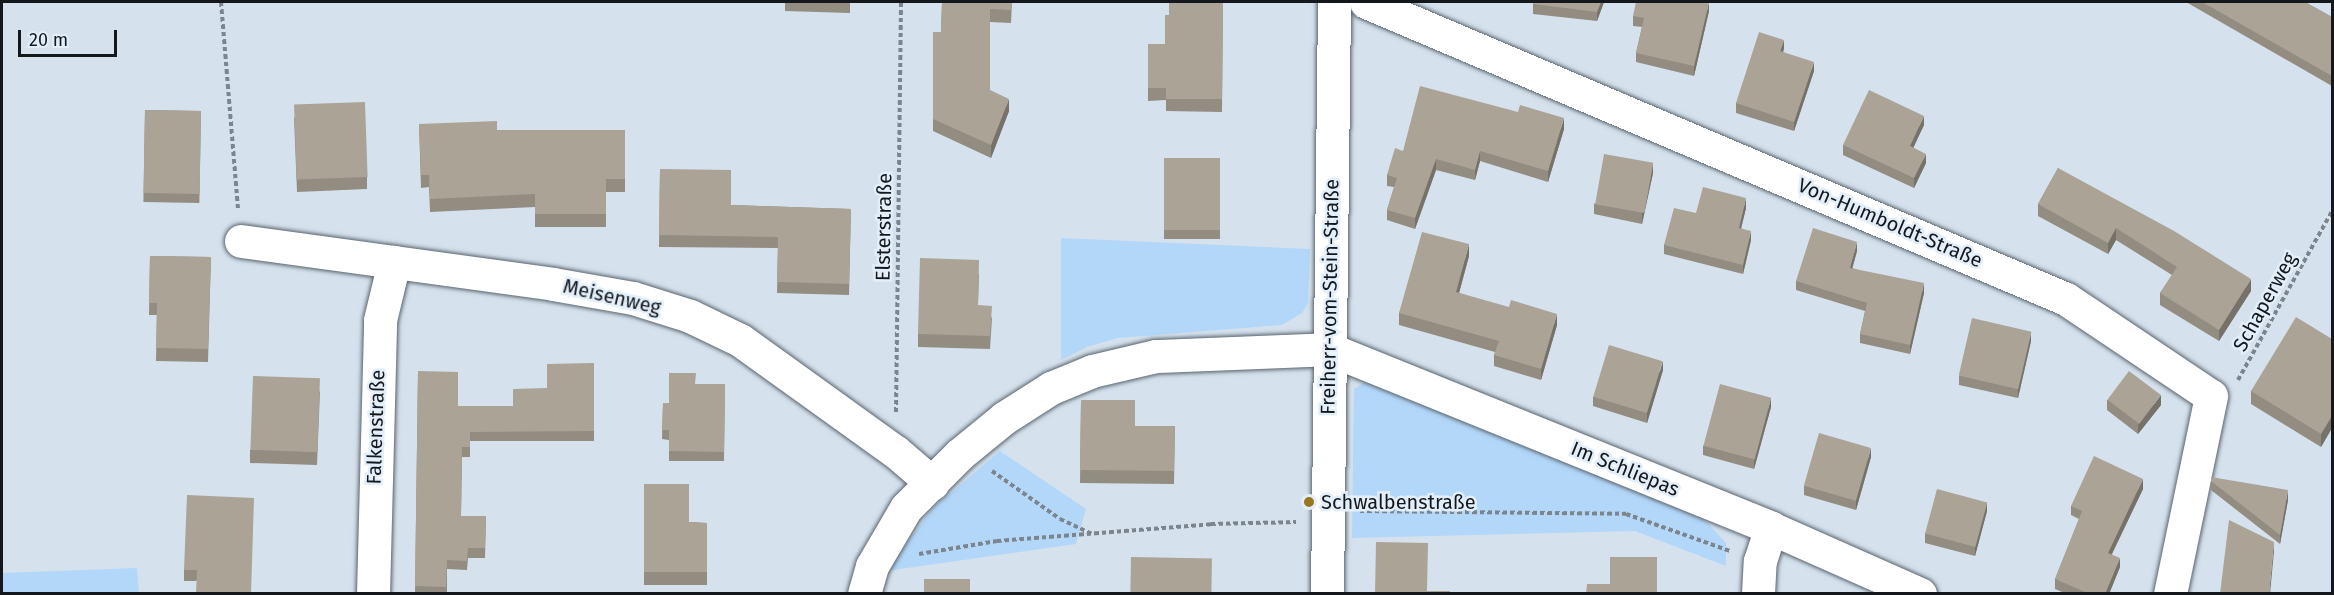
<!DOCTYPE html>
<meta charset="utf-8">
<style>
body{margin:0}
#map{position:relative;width:2334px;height:595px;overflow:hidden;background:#d5e2ee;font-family:"Fira Sans",sans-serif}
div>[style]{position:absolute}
.green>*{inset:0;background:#b3d7f9}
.path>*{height:4px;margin-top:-2px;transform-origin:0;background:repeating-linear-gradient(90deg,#7c858d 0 4.5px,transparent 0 7.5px)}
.roads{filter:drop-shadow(0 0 2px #59646e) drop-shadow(0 0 2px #59646e)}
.street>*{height:33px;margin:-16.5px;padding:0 16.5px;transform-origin:16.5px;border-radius:16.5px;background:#fff}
.wall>*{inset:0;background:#928c81;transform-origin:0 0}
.shaded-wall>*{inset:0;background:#777269}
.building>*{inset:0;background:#aaa396;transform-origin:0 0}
.dots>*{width:16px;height:16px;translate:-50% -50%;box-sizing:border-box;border:3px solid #e2effb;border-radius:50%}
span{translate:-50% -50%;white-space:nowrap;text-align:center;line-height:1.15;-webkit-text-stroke:5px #e2effb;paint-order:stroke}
.street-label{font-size:20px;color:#14181c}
.poi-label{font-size:20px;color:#14181c}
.left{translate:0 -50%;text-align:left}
.frame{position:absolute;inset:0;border:3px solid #14181c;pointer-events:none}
.scale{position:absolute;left:18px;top:30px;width:99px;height:27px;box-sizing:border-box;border:3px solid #14181c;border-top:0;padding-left:8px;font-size:18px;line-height:21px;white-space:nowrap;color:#14181c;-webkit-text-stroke:4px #e2effb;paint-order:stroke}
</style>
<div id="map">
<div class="green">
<i style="clip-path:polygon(1061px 238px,1310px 249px,1308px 303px,1302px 313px,1282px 325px,1118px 338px,1087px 347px,1061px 360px)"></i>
<i style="clip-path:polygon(1368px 380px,1705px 520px,1726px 543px,1726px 566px,1635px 531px,1352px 538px,1354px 389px)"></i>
<i style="clip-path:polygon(1000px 451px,1086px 509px,1076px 544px,886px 571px,932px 509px)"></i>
<i style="clip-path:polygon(137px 568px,139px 593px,2px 593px,2px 573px)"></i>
</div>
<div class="path">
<i style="left:221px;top:2px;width:209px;rotate:85.3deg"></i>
<i style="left:2238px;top:380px;width:193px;rotate:-60.9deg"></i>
<i style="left:896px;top:412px;width:410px;rotate:-89.3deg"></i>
<i style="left:992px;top:471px;width:83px;rotate:35.2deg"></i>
<i style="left:1060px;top:519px;width:35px;rotate:25deg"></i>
<i style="left:1360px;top:511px;width:266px;rotate:0.6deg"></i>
<i style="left:1626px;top:514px;width:110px;rotate:19.6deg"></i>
<i style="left:919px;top:554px;width:79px;rotate:-9.5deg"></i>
<i style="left:997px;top:541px;width:215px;rotate:-4.5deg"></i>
<i style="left:1211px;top:524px;width:85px;rotate:-1.3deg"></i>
</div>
<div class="roads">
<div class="street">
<i style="left:1366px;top:2px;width:760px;rotate:22.99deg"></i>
<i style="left:2066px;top:299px;width:174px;rotate:33.8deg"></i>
<i style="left:2211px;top:396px;width:202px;rotate:101.7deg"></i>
<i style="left:241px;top:241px;width:315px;rotate:7.8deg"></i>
<i style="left:553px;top:284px;width:81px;rotate:9.9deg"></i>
<i style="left:633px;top:298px;width:60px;rotate:17.5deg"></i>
<i style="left:690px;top:316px;width:55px;rotate:25.6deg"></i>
<i style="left:740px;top:340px;width:192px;rotate:35.7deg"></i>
<i style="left:896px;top:452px;width:48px;rotate:40.7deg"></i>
<i style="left:373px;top:594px;width:274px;rotate:-88.5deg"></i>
<i style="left:380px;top:320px;width:60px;rotate:-76.4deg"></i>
<i style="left:864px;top:594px;width:29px;rotate:-74deg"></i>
<i style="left:872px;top:566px;width:67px;rotate:-59.6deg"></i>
<i style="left:906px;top:508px;width:76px;rotate:-45deg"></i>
<i style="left:960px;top:454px;width:57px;rotate:-39.3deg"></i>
<i style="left:1004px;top:418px;width:56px;rotate:-32.6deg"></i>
<i style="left:1051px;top:388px;width:44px;rotate:-22.5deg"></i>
<i style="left:1092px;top:371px;width:66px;rotate:-13.2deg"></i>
<i style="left:1156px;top:356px;width:173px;rotate:-2.3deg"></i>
<i style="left:1329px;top:349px;width:477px;rotate:22deg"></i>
<i style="left:1771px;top:528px;width:163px;rotate:23.9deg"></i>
<i style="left:1327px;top:594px;width:592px;rotate:-89.32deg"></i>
<i style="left:1758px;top:594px;width:33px;rotate:-87deg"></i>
<i style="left:1760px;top:561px;width:35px;rotate:-72deg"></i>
</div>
</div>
<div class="wall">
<i style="clip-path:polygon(785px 2px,850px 2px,850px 13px,785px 11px)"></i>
<i style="clip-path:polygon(942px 2px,1012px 2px,1011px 23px,990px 22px,990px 90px,1009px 111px,991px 158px,933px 131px,933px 32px,941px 32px)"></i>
<i style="clip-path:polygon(1223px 2px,1222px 112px,1166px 111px,1166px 100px,1148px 101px,1148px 44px,1165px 44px,1169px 15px)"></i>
<i style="clip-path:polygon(1533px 2px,1604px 2px,1597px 21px,1533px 14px)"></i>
<i style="clip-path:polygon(2186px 2px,2305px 2px,2332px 17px,2332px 86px)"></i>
<i style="clip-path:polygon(1709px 11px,1694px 76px,1636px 62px,1636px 53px,1642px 27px,1633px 26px,1633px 16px)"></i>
<i style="clip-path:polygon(1784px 49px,1783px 52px,1814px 71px,1794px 131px,1736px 113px,1736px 103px)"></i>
<i style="left:145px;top:110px;width:56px;height:92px;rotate:1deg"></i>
<i style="clip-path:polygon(294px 117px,367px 177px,367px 189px,297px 192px)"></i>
<i style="clip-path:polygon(419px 124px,497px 130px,625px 130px,625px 192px,606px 192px,606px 227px,535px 227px,535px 207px,430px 212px,429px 187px,421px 188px)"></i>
<i style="clip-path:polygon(1924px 125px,1913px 147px,1926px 163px,1914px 188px,1843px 155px,1843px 145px)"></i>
<i style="clip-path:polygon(1564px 129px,1548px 182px,1480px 161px,1475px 180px,1436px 170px,1415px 229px,1387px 220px,1387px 210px,1394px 187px,1387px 186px,1387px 175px,1403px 151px)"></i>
<i style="left:1164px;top:158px;width:56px;height:81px"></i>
<i style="clip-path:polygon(2058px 168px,2251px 291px,2219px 341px,2160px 305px,2160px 293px,2172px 275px,2116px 240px,2108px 254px,2038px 216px,2038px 204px)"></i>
<i style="clip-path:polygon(660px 169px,731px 205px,851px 209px,849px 295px,777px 293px,778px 248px,659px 247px)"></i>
<i style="clip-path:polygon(1653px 173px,1642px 224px,1594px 214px,1594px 204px)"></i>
<i style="clip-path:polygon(1746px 208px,1741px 228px,1751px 240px,1743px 274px,1664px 254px,1664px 245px,1696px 213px)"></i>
<i style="clip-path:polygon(1857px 251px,1852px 268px,1924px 293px,1910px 354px,1860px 343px,1860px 334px,1865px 311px,1796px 290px,1796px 281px)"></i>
<i style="clip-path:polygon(150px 256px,211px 257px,208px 362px,156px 361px,157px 315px,149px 315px)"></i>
<i style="clip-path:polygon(1469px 256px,1459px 293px,1557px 325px,1541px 380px,1494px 366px,1494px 355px,1495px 352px,1399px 325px,1399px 313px)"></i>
<i style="clip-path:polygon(979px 273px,978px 305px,992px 318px,990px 349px,918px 347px,918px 334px)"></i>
<i style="clip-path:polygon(2332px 339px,2332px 428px,2321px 447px,2251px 404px,2251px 391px)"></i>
<i style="clip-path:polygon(2031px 341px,2018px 398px,1959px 385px,1959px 376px)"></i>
<i style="clip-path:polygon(594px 363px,594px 441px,470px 441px,470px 457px,462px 457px,461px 516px,486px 516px,485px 558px,468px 558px,467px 570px,447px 569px,447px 594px,415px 594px,418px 371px,458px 406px,513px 406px)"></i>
<i style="clip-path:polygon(1663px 370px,1647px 423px,1593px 406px,1593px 397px)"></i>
<i style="clip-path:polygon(696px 384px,725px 384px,724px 461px,669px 461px,669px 440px,662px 439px,663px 403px,669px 403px)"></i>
<i style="clip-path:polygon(320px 391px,317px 465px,250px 463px,250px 450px)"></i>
<i style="clip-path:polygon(1081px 400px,1135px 426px,1175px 426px,1174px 484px,1080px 483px)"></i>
<i style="clip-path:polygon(2107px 400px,2161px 405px,2138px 434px,2107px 410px)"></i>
<i style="clip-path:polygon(1771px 407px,1754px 469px,1703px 455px,1703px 446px)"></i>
<i style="clip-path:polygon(1871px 457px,1856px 510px,1804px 495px,1804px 486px)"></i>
<i style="clip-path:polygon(2211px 481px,2288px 500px,2280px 544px,2211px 490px)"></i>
<i style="clip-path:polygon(644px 484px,689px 522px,707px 523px,707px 585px,644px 585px)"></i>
<i style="clip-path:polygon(2143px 489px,2112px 554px,2120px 567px,2109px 594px,2067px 594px,2055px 589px,2055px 579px,2079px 519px,2071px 515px,2071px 506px)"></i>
<i style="clip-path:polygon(254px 498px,196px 581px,184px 581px,184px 570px)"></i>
<i style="clip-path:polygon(1987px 511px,1975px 556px,1925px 543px,1925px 533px)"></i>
</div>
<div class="shaded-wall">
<i style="clip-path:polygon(1601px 2px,1604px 2px,1597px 21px,1597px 12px)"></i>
<i style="clip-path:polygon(1709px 2px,1709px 11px,1694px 76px,1694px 66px)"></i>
<i style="clip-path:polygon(1784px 40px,1784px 49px,1780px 60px,1780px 51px)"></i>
<i style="clip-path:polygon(1814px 62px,1814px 71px,1794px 131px,1794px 122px)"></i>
<i style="clip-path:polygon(1009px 99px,1009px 111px,991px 158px,991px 145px)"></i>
<i style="clip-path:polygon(1924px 116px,1924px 125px,1910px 155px,1910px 146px)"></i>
<i style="clip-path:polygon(1564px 118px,1564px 129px,1548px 182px,1548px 171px)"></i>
<i style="clip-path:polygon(1480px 151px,1480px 161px,1475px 180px,1475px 170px)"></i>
<i style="clip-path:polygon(1926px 154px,1926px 163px,1914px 188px,1914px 178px)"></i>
<i style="clip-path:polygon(1436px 159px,1436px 170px,1415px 229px,1415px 218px)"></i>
<i style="clip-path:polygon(1653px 163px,1653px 173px,1642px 224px,1642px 214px)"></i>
<i style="clip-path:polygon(1746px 198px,1746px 208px,1739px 237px,1739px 228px)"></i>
<i style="clip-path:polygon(2116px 228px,2116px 240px,2108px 254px,2108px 243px)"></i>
<i style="clip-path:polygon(1751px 231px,1751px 240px,1743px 274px,1743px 265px)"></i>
<i style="clip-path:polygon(1857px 242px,1857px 251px,1850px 277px,1850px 268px)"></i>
<i style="clip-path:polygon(1469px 244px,1469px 256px,1456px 304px,1456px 292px)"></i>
<i style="clip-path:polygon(2251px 279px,2251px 291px,2219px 341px,2219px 330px)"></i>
<i style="clip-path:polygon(1924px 283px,1924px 293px,1910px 354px,1910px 345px)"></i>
<i style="clip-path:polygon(1557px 314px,1557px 325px,1541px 380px,1541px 369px)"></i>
<i style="clip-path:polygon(2031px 332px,2031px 341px,2018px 398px,2018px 389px)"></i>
<i style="clip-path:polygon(1663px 361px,1663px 370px,1647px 423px,1647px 413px)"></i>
<i style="clip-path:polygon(2161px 395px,2161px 405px,2138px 434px,2138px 425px)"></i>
<i style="clip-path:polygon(1771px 398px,1771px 407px,1754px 469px,1754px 460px)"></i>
<i style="clip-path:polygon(2332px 416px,2332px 428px,2321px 447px,2321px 434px)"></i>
<i style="clip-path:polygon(1871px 448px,1871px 457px,1856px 510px,1856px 501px)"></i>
<i style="clip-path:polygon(2143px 479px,2143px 489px,2108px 562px,2108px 553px)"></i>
<i style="clip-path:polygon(2288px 490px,2288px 500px,2280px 544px,2280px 535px)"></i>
<i style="clip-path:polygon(1987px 502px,1987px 511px,1975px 556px,1975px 547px)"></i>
<i style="clip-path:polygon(2274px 542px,2274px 551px,2270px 594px,2269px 594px)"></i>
<i style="clip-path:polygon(2120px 558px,2120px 567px,2109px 594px,2105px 594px)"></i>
</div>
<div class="building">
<i style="clip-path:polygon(942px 2px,1012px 2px,1011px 10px,990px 9px,990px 90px,1009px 99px,991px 145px,933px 119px,933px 32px,941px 32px)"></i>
<i style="clip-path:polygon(1169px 2px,1223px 2px,1222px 99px,1166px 99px,1166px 88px,1148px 88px,1148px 44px,1165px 44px,1165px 15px,1169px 15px)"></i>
<i style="clip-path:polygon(1533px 2px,1601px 2px,1597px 12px,1533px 4px)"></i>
<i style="clip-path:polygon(1636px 2px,1709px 2px,1694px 66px,1636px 53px,1644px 18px,1633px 16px)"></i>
<i style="clip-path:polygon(2202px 2px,2305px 2px,2332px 17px,2332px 76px)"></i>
<i style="clip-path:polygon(1759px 32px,1784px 40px,1780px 51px,1814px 62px,1794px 122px,1736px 103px)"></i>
<i style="clip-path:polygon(1420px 86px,1518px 112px,1520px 105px,1564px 118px,1548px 171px,1480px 151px,1475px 170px,1436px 159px,1415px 218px,1387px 210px,1397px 178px,1387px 175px,1395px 148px,1403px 151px)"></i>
<i style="clip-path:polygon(1869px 90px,1924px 116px,1910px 146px,1926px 154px,1914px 178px,1843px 145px)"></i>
<i style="left:365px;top:102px;width:75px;height:71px;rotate:88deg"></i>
<i style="left:145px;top:110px;width:56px;height:83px;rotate:1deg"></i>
<i style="clip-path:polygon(497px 121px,497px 130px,625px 130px,625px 179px,606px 179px,606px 214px,535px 214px,535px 194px,430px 199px,429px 175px,421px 175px,419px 124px)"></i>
<i style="left:1604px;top:154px;width:50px;height:51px;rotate:10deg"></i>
<i style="left:1164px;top:158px;width:56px;height:72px"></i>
<i style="clip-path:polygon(2058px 168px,2174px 231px,2251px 279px,2219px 330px,2160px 293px,2177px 267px,2116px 228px,2108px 243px,2038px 204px)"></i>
<i style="clip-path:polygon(660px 169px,731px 170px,731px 205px,851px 209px,849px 284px,777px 282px,778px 237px,659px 235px)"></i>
<i style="clip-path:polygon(1703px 187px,1746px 198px,1739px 228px,1751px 231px,1743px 265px,1664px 245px,1674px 208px,1696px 213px)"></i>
<i style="clip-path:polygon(1813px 228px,1857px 242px,1850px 268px,1924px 283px,1910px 345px,1860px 334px,1867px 303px,1796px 281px)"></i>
<i style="clip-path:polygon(1422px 232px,1469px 244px,1456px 292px,1509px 307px,1511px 300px,1557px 314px,1541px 369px,1494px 355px,1499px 341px,1399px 313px)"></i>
<i style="clip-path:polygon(150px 256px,211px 257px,208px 349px,156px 348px,157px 303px,149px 303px)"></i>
<i style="clip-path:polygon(920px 258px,979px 260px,978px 305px,992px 306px,990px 336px,918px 334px)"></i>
<i style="clip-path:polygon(2296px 317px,2332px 339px,2332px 416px,2321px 434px,2251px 391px)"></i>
<i style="left:1972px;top:318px;width:61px;height:59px;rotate:13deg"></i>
<i style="left:1609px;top:345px;width:56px;height:54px;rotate:17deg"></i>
<i style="clip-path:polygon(594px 363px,594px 431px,470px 432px,470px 447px,462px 447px,461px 516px,486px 516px,485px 548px,468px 548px,467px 561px,447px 560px,446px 587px,415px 586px,418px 371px,458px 372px,458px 406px,513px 406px,513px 389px,547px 388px,547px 364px)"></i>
<i style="left:2129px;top:371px;width:40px;height:36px;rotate:37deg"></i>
<i style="clip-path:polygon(669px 373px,696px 373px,695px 384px,725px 384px,724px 452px,669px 451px,669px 430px,662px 430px,663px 403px,669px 403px)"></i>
<i style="left:253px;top:376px;width:67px;height:74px;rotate:2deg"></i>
<i style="left:1720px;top:384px;width:53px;height:64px;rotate:15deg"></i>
<i style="clip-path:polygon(1081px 400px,1135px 400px,1135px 426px,1175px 426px,1174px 471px,1080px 470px)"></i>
<i style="left:1819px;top:433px;width:54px;height:55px;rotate:16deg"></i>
<i style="clip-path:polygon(2094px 456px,2143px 479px,2108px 553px,2120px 558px,2105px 594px,2090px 594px,2055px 579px,2082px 511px,2071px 506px)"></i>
<i style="clip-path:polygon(2211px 477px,2288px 490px,2280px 535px,2211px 481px)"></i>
<i style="clip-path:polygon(644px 484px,689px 484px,689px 522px,707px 523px,707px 572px,644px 572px)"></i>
<i style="left:1937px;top:489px;width:52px;height:46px;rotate:15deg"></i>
<i style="clip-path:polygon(187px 495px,254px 498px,251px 594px,196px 594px,197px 570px,184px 570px)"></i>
<i style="clip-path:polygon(2229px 520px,2274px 542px,2269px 594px,2220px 594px)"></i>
<i style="clip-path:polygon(1376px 542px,1428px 543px,1427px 591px,1450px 591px,1450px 594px,1375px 594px)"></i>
<i style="left:1131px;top:557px;width:81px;height:37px;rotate:1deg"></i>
<i style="clip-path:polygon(1610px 557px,1657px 557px,1657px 594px,1586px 594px,1587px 584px,1610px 584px)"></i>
<i style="left:924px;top:579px;width:46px;height:15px"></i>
</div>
<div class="dots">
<i style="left:1309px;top:502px;background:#997620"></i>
</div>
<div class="street-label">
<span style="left:1890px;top:223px;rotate:23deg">Von-Humboldt-Straße</span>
<span style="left:884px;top:227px;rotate:-89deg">Elsterstraße</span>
<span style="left:612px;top:297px;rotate:13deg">Meisenweg</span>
<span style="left:1330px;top:297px;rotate:-89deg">Freiherr-vom-Stein-Straße</span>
<span style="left:2265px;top:302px;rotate:-61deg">Schaperweg</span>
<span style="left:376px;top:427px;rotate:-88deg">Falkenstraße</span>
<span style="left:1625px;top:469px;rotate:22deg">Im Schliepas</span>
</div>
<div class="poi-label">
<span class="left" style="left:1321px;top:502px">Schwalbenstraße</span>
</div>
<div class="frame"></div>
<div class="scale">20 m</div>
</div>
